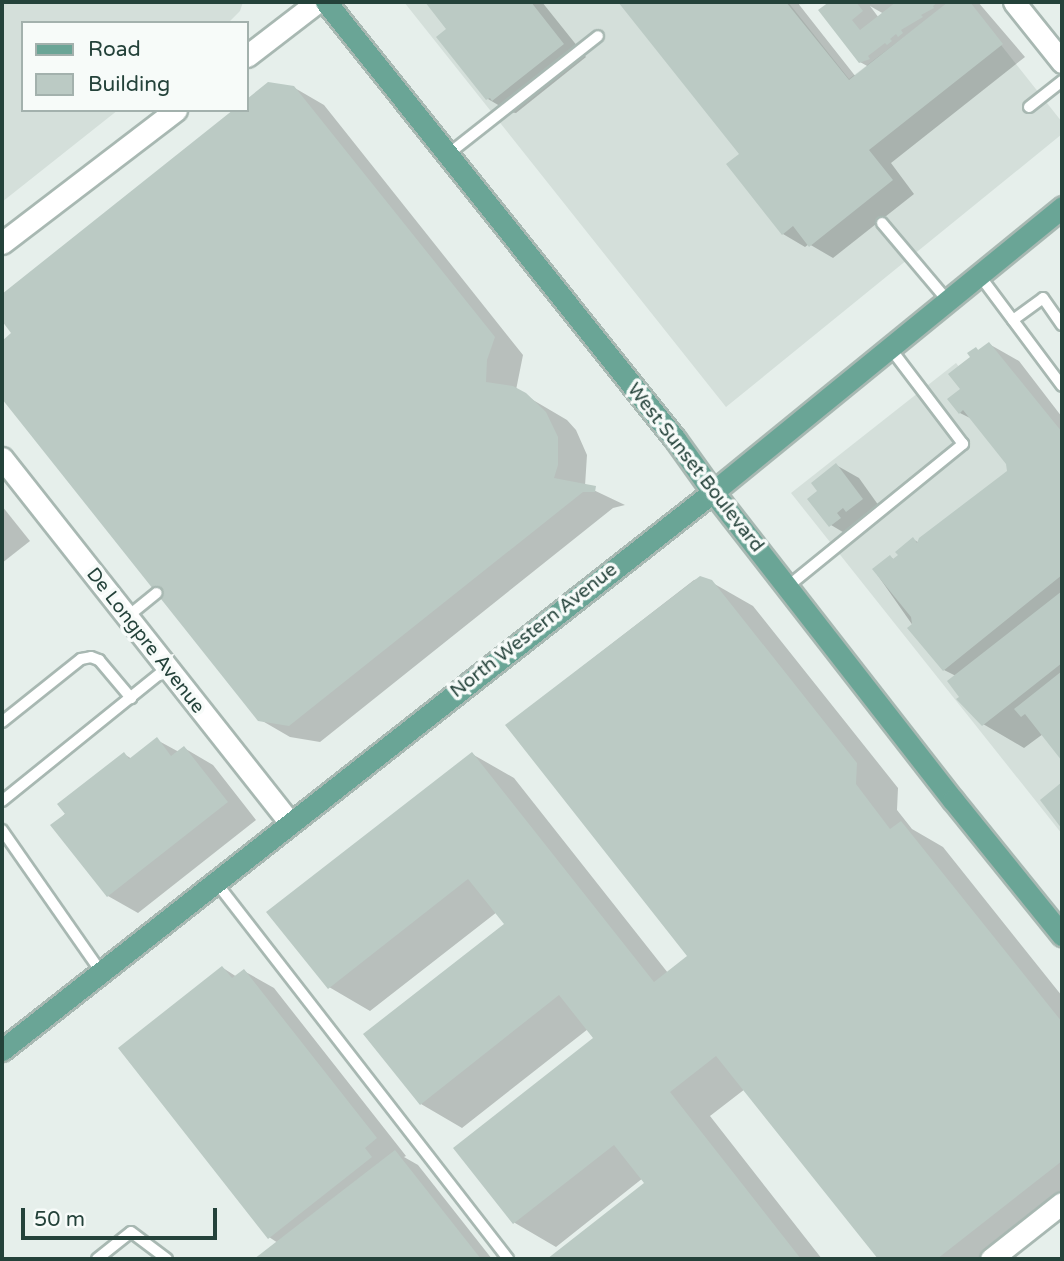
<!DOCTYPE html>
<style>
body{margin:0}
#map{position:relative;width:1064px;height:1261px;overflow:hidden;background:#e6efeb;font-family:"Varela Round",sans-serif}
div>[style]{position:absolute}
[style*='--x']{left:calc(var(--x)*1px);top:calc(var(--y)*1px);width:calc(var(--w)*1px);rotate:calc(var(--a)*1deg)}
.built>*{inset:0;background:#d4dfda}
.shadow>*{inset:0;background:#0003}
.building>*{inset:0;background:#bbcac4}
.roads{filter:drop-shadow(2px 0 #a8b8b2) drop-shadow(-2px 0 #a8b8b2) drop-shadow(0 2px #a8b8b2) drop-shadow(0 -2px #a8b8b2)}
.service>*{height:10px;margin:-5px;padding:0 5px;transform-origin:5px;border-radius:5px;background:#fff}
.minor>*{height:21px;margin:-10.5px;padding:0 10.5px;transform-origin:10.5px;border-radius:10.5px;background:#fff}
.primary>*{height:21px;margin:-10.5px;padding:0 10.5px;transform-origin:10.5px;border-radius:10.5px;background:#6aa596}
span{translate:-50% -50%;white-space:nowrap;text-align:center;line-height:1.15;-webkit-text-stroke:7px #f7fbf9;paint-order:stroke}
.street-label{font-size:19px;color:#24423a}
.frame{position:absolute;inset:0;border:4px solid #24423a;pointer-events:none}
.legend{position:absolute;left:21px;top:21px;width:228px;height:91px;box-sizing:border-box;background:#f7fbf9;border:2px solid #a3b1ad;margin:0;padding:9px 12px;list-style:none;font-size:21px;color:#24423a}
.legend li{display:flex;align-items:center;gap:14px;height:35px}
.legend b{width:35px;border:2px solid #a3b1ad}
.scale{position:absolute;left:21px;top:1208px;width:196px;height:32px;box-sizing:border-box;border:4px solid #24423a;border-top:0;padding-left:9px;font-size:21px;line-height:24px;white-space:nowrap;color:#24423a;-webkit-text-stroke:5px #f7fbf9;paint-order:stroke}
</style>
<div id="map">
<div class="built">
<i style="clip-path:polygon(2px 2px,243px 2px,240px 11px,228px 23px,23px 23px,23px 110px,118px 110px,2px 202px)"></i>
<i style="clip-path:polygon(404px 2px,788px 2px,849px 79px,950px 2px,967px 2px,1062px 122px,1062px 134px,726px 407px)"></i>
<i style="clip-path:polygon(956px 363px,1062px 497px,1062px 834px,791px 493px)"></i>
</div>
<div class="shadow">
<i style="clip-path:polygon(427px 2px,542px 2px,586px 57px,516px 113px,510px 112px,488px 99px,448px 29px)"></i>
<i style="clip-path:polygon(evenodd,620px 2px,797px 2px,856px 77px,869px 67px,860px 62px,820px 11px,831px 2px,978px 2px,1025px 57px,891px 163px,914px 194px,833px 258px,809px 244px,805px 247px,783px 234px,741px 155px,620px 2px,870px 6px,884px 14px,879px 18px,870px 6px)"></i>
<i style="clip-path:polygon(269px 84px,293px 87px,324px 105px,523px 355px,516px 390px,567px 420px,576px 430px,587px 455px,585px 486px,625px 505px,613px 508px,320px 742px,290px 737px,259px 719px,2px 396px,2px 343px,14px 333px,2px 318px,2px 296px,235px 110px,247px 110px,247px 101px)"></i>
<i style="clip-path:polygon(989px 344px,1019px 361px,1062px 417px,1062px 758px,1043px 734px,1024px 748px,983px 724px,961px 697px,956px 676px,944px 670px,874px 570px,890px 557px,895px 560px,900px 555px,913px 539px,919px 543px,1009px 472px,1008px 463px,974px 420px,960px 413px,962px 389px,976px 349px,980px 351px)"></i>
<i style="clip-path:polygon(836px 465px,859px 478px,884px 513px,853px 538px,831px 525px,819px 491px)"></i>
<i style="clip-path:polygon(2px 506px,30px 541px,2px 563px)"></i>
<i style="clip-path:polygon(704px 578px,753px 606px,898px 788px,897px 810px,912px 829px,943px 847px,1062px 996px,1062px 1217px,1008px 1259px,881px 1259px,745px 1089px,710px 1116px,822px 1259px,550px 1259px,647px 1183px,643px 1178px,556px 1247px,515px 1223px,455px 1148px,595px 1038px,588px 1029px,462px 1128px,421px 1104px,506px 924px,497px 912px,370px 1011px,329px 987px,472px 754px,514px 778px,668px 973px,689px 956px,507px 725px,694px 580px)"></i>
<i style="clip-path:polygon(157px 740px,179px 752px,184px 748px,213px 765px,256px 820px,138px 913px,108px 896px,53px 826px,124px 754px,132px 759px)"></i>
<i style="clip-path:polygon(223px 968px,237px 977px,244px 971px,274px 988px,406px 1156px,404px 1157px,418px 1165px,492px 1259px,257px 1259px,278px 1243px,269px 1237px)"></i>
</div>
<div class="building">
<i style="clip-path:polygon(425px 2px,531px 2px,564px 44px,492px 101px,490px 98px,486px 100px,436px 37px,446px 29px)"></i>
<i style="clip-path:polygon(618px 2px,786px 2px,849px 80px,948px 2px,970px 2px,1003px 44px,869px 150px,893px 180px,809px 247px,793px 226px,782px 235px,726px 164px,739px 154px)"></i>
<i style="clip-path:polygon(829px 2px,856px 2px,863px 11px,852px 20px,860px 30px,896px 2px,938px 2px,933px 6px,934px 8px,921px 15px,923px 17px,901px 30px,903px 33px,898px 37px,896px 34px,890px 39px,892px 41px,887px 45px,885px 43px,868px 56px,870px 59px,859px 63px,818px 10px)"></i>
<i style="clip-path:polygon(268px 82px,294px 86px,495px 337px,487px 360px,486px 382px,513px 386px,526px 393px,546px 412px,558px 437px,558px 465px,554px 478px,596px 486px,595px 492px,583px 492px,289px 726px,258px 721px,2px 399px,2px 341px,11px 333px,2px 321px,2px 294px,233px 110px,247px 110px,247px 99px)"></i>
<i style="clip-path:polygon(989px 342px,1062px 432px,1062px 575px,943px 671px,907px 628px,912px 624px,911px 617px,872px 569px,890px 555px,893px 559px,898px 555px,895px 552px,913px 537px,917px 543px,919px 538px,1007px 471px,1006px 464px,963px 410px,959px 414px,947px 399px,960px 389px,948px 374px,970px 357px,967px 353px,976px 347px,978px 350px)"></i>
<i style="clip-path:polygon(836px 463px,863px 499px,846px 512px,843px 508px,837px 513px,841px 518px,829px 527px,807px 499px,817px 491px,811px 483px)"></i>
<i style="clip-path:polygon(700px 576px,712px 580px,857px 763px,856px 784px,890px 829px,901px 821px,1062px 1022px,1062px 1161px,937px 1259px,878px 1259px,716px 1056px,670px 1092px,801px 1259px,547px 1259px,644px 1183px,614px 1145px,513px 1224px,453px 1148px,593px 1038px,559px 995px,420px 1105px,363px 1034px,504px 924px,468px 879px,328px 989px,266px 912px,472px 752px,654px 982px,687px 956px,505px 725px)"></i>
<i style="clip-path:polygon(1062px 591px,1062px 663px,982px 726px,956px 699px,959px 697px,947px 681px)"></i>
<i style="clip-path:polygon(1062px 671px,1062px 761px,1025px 714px,1021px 717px,1014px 709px)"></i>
<i style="clip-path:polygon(157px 737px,171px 756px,184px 746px,228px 802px,107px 897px,50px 825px,65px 814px,57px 804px,124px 752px,129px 759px)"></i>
<i style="clip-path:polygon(1062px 782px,1062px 829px,1040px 800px)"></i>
<i style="clip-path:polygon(222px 966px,232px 978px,244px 969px,377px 1138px,365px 1148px,372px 1157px,268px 1239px,118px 1048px)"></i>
<i style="clip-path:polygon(395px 1150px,481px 1259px,254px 1259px)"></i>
</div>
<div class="roads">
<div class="service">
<i style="--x:1029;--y:107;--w:42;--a:-38.2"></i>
<i style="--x:447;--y:155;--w:192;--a:-38.2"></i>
<i style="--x:882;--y:223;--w:102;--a:49.8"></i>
<i style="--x:980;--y:276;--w:137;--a:53.3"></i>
<i style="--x:1013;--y:320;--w:37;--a:-36"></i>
<i style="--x:1043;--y:298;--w:33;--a:55"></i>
<i style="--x:787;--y:587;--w:227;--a:-39.1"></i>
<i style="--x:963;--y:444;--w:121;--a:-127.2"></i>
<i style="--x:127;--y:617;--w:38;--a:-39"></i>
<i style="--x:2;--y:722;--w:101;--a:-38.6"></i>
<i style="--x:81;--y:659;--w:10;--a:-11"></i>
<i style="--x:91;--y:657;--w:9;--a:21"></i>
<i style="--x:99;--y:660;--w:50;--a:49.9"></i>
<i style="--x:2;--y:801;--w:212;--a:-38.9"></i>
<i style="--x:2;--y:830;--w:173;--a:55.1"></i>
<i style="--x:215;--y:881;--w:478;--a:52.2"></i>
<i style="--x:97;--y:1259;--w:43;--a:-38.5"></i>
<i style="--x:131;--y:1232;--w:45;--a:36.9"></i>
</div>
<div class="minor">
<i style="--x:1014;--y:2;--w:77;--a:51.3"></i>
<i style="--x:247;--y:56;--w:88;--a:-37.6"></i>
<i style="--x:2;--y:243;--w:219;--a:-37.4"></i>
<i style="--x:2;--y:458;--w:465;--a:51.7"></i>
<i style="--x:991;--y:1259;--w:90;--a:-38.3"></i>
</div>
<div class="primary">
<i style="--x:326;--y:2;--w:559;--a:51.39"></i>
<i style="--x:675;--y:439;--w:65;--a:54.4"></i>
<i style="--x:713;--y:492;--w:390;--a:52.1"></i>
<i style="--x:953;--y:800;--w:174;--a:51.1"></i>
<i style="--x:2;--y:1050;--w:904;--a:-38.13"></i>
<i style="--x:713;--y:492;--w:451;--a:-39.2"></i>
</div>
</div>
<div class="street-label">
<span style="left:695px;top:468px;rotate:52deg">West Sunset Boulevard</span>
<span style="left:534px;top:631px;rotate:-38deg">North Western Avenue</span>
<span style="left:145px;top:641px;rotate:52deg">De Longpre Avenue</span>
</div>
<div class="frame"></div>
<ul class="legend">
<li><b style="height:9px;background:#6aa596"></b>Road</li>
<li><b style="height:19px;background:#bbcac4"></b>Building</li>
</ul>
<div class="scale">50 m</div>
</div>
